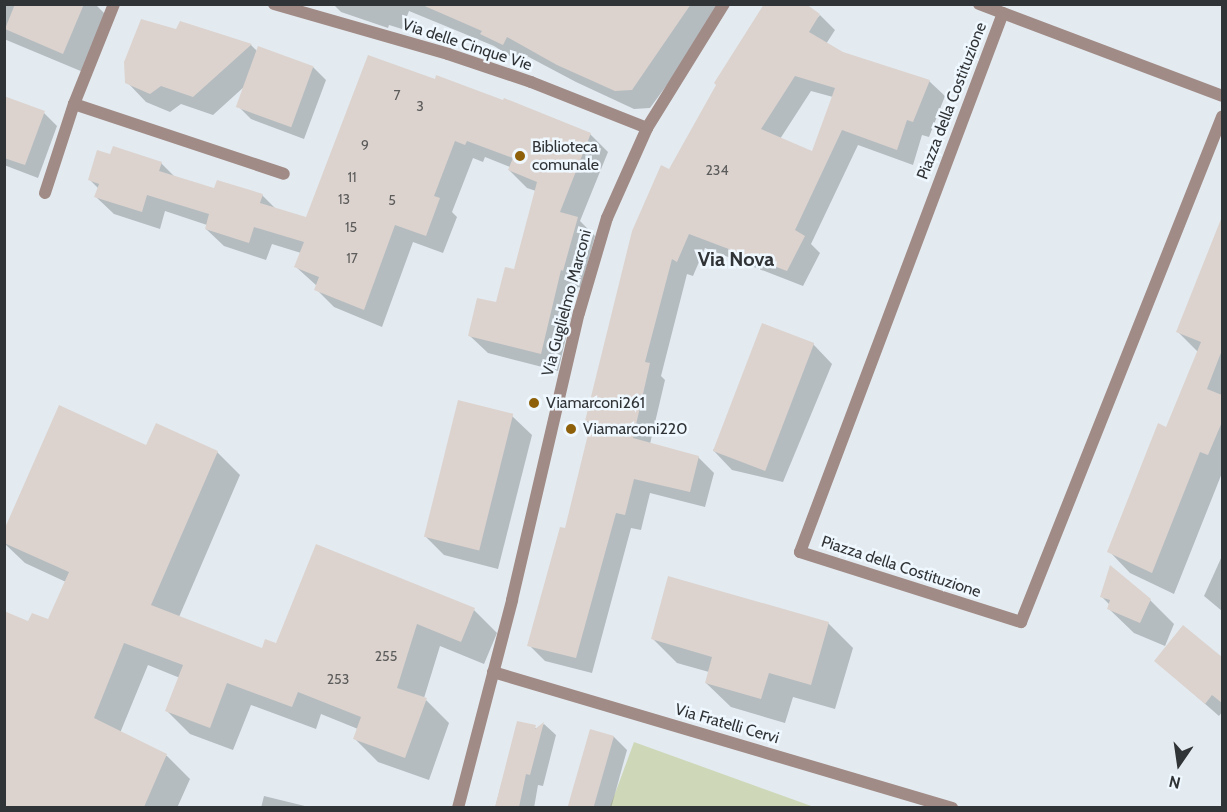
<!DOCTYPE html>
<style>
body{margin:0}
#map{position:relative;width:1227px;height:812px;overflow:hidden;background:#e3ebf1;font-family:Cabin,sans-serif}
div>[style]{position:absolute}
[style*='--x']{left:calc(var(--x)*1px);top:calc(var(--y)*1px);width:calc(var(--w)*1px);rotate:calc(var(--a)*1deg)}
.green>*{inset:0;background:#ced8b8}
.shadow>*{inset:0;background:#0003}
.building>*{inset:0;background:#dcd3ce;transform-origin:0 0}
.street>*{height:12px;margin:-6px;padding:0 6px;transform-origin:6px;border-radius:6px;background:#a18b86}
.dots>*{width:16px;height:16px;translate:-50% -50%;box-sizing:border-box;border:3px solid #f0f8ff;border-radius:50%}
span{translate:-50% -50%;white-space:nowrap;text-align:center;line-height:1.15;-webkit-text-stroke:5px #f0f8ff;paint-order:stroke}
.number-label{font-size:14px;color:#5c5c5c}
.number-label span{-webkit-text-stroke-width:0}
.street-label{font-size:16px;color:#313436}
.poi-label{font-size:16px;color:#313436}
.left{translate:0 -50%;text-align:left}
.quarter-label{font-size:20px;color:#313436;font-weight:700}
.frame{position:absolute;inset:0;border:6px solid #313436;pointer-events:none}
.north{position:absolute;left:1149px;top:734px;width:60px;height:60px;-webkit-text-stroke:4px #f0f8ff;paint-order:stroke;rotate:193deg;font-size:16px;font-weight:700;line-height:24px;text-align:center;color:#313436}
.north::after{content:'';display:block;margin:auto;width:21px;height:27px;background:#313436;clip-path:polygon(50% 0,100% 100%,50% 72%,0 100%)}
</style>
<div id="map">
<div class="green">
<i style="clip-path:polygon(634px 742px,814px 807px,610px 807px)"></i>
</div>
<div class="shadow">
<i style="clip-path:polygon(4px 4px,95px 4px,107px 16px,83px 72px,4px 39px)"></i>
<i style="clip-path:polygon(333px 4px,726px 4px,650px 108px,634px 109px,576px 82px,525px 55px,521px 63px,494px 46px,409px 11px,402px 29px,389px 25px,388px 28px,341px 12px)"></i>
<i style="clip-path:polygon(evenodd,820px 15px,835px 30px,826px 44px,843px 54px,929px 81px,945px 96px,929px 137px,922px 135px,913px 165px,858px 145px,811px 244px,820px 253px,803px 286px,705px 248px,693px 276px,687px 274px,661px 376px,665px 380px,650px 444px,698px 457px,714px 473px,705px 507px,650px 493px,641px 530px,631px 528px,592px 673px,545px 661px,529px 645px,566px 530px,592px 426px,586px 421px,670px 171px,820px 15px,811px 91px,833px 97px,812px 153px,780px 139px,811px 91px)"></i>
<i style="clip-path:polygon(177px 31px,214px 33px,251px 45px,258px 52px,313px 67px,326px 80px,304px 139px,251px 119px,238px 106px,245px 86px,213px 115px,181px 104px,170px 112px,146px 102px,127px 82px)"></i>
<i style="clip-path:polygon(368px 57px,590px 134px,608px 152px,580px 221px,595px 236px,581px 288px,578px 287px,558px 371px,488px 353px,470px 336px,497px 304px,515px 271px,536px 191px,527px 188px,509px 170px,510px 167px,485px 157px,483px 162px,473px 158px,452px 212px,457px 217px,443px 253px,413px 242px,382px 327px,334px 307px,316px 289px,317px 286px,296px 267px,301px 253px,272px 244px,266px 260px,224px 246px,206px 229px,207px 225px,165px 211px,160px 229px,114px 214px,96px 197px,99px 189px,90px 180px,161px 163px,176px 178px,215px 190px,262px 195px,276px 209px,307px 219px)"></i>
<i style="clip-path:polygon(4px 98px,44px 113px,57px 126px,38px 178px,4px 165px)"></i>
<i style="clip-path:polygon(1210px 251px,1222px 255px,1222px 473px,1174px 594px,1130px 573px,1109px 551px,1166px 429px,1198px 352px,1178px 332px)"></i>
<i style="clip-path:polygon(813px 344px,832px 364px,783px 482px,732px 470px,713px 450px)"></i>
<i style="clip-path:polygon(512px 416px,532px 435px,498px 569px,444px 555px,425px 536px)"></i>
<i style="clip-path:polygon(147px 447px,217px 452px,240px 475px,179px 617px,263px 650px,474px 610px,497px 633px,484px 664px,440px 646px,424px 698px,449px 723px,429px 780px,378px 762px,355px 739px,358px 729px,321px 714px,316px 729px,251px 705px,233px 750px,190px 734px,167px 711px,180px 678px,148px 665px,120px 733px,167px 756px,190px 779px,177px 808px,4px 808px,4px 613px,29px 623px,49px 620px,66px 582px,25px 563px,4px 543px)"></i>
<i style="clip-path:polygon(1222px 556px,1222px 611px,1204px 596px)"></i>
<i style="clip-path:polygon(1101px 596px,1150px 600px,1174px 624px,1165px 646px,1134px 633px,1109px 609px,1110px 605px)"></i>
<i style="clip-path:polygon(828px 623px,853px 648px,835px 709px,793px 697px,785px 723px,731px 707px,706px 683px,709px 672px,677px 663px,652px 638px)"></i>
<i style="clip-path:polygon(1183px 627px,1222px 659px,1222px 712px,1219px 716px,1156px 661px)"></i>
<i style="clip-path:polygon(518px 722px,538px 729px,544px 724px,556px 735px,543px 786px,538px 785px,534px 808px,495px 808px)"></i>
<i style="clip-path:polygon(591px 731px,614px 737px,627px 750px,611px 808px,570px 808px)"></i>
<i style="clip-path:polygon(264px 796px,313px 808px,261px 808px)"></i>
</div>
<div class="building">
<i style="clip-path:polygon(15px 4px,84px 4px,63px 54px,5px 29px)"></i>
<i style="clip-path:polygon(420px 4px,691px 4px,632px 90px,615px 91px,557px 65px,507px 37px,503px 45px,480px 34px,482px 31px)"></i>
<i style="clip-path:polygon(evenodd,764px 4px,806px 4px,820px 14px,809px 32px,843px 52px,930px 80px,913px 122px,907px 120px,897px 150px,842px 130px,795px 230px,805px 236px,787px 271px,689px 234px,677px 262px,672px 259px,645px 362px,650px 363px,633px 438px,699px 456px,690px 492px,634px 479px,625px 515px,616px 513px,576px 658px,527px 646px,560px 527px,565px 528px,591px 422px,585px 421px,632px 231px,661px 165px,669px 169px,716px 85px,714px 83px,764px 4px,795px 76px,835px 88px,812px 151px,761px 129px,795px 76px)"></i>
<i style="clip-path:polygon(141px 19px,176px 29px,180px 21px,252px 44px,193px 97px,161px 86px,150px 94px,125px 83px,124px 62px)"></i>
<i style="left:258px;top:46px;width:59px;height:65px;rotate:20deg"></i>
<i style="clip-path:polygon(368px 55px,435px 79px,436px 75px,503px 100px,504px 98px,591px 133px,560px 212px,578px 217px,563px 271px,561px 270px,541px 354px,468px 336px,477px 298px,496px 302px,505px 267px,514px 269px,537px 182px,508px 170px,513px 158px,467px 141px,465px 145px,455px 141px,434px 196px,440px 198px,426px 236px,395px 225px,364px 310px,314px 290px,319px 277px,294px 267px,304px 242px,254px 227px,249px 243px,205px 229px,209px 214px,147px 195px,142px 212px,94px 197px,99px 184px,88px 180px,97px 150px,110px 154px,113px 146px,162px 162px,159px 171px,214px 188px,217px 180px,263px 194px,260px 203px,306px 217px)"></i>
<i style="clip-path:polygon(4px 96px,45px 111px,25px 165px,4px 158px)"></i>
<i style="clip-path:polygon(1221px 219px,1222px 350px,1207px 389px,1222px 395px,1222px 422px,1208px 455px,1200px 452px,1152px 573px,1107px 552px,1158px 423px,1166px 427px,1201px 342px,1176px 332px)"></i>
<i style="left:762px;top:323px;width:56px;height:137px;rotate:21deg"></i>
<i style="left:458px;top:400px;width:57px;height:141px;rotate:14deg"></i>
<i style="clip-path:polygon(59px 405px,146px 445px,156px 423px,218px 451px,151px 605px,262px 648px,265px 639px,276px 643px,316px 544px,475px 608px,461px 642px,417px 624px,397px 688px,427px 698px,405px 758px,353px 739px,361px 717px,298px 692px,292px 707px,227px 683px,210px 728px,165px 711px,183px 665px,124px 643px,94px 718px,167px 754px,144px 807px,4px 807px,4px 611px,28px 621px,32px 613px,48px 619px,69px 572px,4px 543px,4px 530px)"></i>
<i style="clip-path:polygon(1110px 565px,1151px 599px,1140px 623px,1107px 609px,1110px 600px,1100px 597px)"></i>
<i style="clip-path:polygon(668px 576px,829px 622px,811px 685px,769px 673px,761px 699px,705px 683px,712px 657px,651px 639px)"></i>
<i style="clip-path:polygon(1183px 625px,1222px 657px,1222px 703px,1212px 695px,1205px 704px,1154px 661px)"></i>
<i style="clip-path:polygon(517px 721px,536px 725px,535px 729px,544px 722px,530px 775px,526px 774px,519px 807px,495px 807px)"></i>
<i style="left:590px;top:729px;width:25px;height:81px;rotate:16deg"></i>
</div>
<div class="street">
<i style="--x:274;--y:4;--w:181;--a:16"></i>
<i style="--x:448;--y:54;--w:88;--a:18.6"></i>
<i style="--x:531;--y:82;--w:125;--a:21.6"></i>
<i style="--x:979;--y:4;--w:260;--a:20.7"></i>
<i style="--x:1003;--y:13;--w:576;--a:110.64"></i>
<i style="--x:800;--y:552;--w:232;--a:17.6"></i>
<i style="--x:1021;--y:622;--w:544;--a:-68.3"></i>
<i style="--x:74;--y:104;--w:221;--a:18.4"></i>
<i style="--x:45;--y:193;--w:94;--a:-72"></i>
<i style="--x:74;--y:104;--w:108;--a:-68.2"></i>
<i style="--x:493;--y:672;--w:479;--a:16.5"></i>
<i style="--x:458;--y:808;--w:215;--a:-75.4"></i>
<i style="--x:512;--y:600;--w:295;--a:-76.9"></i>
<i style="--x:579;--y:313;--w:99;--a:-73.6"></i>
<i style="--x:607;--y:218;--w:98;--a:-66"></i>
<i style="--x:647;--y:128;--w:146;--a:-58.2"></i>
</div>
<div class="dots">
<i style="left:520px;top:156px;background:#8f600a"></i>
<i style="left:534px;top:403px;background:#8f600a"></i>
<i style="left:571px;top:429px;background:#8f600a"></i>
</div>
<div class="number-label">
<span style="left:397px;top:95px">7</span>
<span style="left:420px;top:106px">3</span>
<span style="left:365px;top:145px">9</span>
<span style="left:717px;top:170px">234</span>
<span style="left:352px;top:177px">11</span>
<span style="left:344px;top:199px">13</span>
<span style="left:392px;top:200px">5</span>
<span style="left:351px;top:227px">15</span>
<span style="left:352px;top:258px">17</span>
<span style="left:386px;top:656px">255</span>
<span style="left:338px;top:679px">253</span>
</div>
<div class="street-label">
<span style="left:467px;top:45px;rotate:18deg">Via delle Cinque Vie</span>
<span style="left:952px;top:101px;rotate:-69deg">Piazza della Costituzione</span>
<span style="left:567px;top:303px;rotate:-75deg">Via Guglielmo Marconi</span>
<span style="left:901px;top:567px;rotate:18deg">Piazza della Costituzione</span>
<span style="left:727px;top:724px;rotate:16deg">Via Fratelli Cervi</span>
</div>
<div class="poi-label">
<span class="left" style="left:532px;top:156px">Biblioteca<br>comunale</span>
<span class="left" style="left:546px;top:403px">Viamarconi261</span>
<span class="left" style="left:583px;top:429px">Viamarconi220</span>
</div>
<div class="quarter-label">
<span style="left:736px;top:259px">Via Nova</span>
</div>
<div class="frame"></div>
<div class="north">N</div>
</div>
